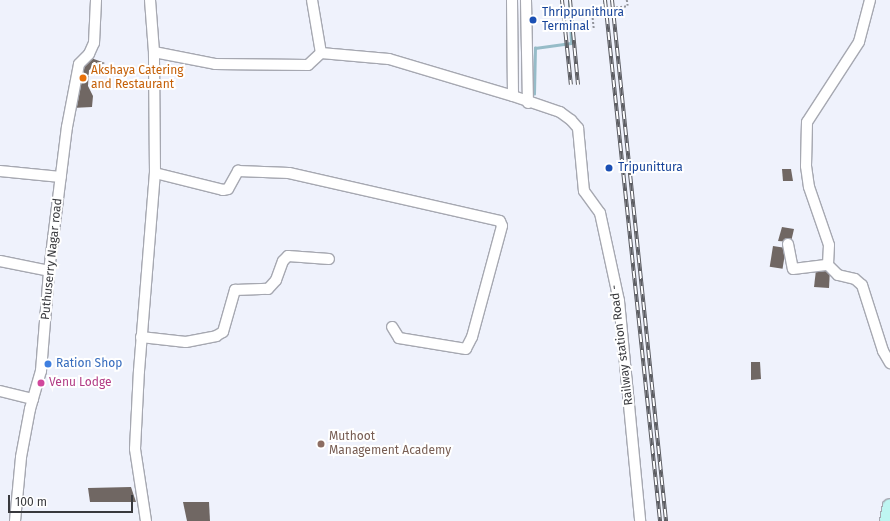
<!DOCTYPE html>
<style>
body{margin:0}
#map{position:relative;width:890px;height:521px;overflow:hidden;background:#eff2fc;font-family:"Fira Sans",sans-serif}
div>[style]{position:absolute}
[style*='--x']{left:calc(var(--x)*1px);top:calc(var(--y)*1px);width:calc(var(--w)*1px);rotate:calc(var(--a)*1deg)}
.stream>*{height:2.5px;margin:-1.25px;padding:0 1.25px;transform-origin:1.25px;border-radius:1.25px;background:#96bcc8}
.building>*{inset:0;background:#706763;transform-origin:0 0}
.path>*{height:1.5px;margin-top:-0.75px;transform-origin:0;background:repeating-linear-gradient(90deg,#92949b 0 2px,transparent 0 4px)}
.roads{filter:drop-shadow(1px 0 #a6a8b1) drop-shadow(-1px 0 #a6a8b1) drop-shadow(0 1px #a6a8b1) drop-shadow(0 -1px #a6a8b1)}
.minor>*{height:10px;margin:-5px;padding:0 5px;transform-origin:5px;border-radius:5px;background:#fff}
.secondary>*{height:14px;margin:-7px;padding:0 7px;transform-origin:7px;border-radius:7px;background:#bef6f2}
.rail>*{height:4px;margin-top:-2px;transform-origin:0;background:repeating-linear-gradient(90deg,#fff 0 8px,#5b5c61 0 16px);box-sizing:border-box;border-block:1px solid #5b5c61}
.path-bridge>*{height:1.5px;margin-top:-0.75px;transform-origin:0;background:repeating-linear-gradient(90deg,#92949b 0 2px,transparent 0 4px)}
.dots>*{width:11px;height:11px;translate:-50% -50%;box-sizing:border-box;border:2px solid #fff;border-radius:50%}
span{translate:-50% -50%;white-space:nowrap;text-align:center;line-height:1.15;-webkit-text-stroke:4px #fff;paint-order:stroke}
.transit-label{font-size:12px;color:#164399}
.left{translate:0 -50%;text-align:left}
.food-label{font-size:12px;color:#c56008}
.street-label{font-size:12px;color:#38393d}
.shop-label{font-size:12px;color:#366cbe}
.hotel-label{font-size:12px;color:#b23c85}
.education-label{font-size:12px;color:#785e54}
.scale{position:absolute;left:8px;top:495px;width:125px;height:18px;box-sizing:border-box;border:2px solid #38393d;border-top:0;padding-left:5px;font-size:12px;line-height:14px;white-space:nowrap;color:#38393d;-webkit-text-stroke:3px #fff;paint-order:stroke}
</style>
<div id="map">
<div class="stream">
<i style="--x:534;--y:94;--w:46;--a:-88.8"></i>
<i style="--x:535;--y:48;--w:36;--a:-8"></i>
<i style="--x:571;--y:43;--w:43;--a:-92.7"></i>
</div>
<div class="building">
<i style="clip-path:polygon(91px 58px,105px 63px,89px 70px,88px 86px,93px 96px,92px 107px,72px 108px,81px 68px)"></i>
<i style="clip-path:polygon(782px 169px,791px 169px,793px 181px,783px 181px)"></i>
<i style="clip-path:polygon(782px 227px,794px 229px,791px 242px,778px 241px)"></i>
<i style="left:773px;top:246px;width:13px;height:21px;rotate:9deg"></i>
<i style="clip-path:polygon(830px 269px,829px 288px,814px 287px,816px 270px)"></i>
<i style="clip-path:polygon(751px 362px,760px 362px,761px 379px,751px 380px)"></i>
<i style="clip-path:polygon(131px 487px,136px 502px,90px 502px,88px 488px)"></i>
<i style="clip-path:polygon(183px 502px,209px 502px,210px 521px,187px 521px)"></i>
</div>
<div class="path">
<i style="--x:627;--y:0;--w:6;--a:81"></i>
<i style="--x:592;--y:10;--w:19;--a:84"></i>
</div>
<div class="roads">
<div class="minor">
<i style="--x:312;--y:0;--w:54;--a:80.4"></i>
<i style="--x:512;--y:0;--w:96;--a:89.4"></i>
<i style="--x:526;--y:0;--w:103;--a:88.9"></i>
<i style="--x:870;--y:0;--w:43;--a:104.7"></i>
<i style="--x:859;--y:42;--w:95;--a:123"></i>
<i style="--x:807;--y:122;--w:44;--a:91.3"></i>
<i style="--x:806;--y:166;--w:21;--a:82"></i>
<i style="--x:809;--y:187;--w:61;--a:71"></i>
<i style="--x:829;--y:245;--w:20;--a:93"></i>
<i style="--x:828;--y:265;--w:14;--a:45"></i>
<i style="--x:838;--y:275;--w:17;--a:13"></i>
<i style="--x:855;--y:279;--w:9;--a:41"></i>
<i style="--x:862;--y:285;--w:69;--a:72.3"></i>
<i style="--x:883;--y:351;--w:14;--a:60"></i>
<i style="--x:154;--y:52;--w:62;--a:11.1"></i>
<i style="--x:215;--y:64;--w:93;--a:0.6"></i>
<i style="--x:308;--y:65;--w:18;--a:-43"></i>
<i style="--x:321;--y:53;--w:68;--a:5"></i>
<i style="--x:389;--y:59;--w:129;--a:16.6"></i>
<i style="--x:513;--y:96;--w:50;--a:18.8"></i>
<i style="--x:560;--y:112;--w:14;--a:36"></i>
<i style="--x:571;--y:120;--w:11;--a:49"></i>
<i style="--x:578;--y:128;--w:63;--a:84.6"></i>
<i style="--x:584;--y:191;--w:27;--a:54"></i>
<i style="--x:600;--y:213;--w:90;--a:77.8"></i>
<i style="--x:619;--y:301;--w:221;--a:84.5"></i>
<i style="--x:0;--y:171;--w:61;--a:5.6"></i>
<i style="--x:155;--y:173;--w:70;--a:14"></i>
<i style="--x:223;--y:190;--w:5;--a:-11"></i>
<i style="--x:228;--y:189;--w:21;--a:-61"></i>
<i style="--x:238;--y:171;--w:51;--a:2.2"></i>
<i style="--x:289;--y:173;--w:216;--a:12.8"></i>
<i style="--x:500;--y:221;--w:5;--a:68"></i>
<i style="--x:502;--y:226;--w:115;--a:105.1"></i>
<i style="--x:472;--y:337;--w:13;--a:117"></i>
<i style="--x:466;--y:349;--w:68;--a:-170.7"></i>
<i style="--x:399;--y:338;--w:13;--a:-122"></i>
<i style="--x:788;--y:244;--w:25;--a:79"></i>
<i style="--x:793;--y:269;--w:35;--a:-7"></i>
<i style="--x:0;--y:261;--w:50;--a:11.5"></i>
<i style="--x:141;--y:337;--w:45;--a:6.3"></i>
<i style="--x:186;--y:342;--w:31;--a:-11"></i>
<i style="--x:216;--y:336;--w:8;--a:-30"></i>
<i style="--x:223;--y:332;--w:44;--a:-74.1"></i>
<i style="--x:235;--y:290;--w:33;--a:-2"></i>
<i style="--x:268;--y:289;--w:12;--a:-48"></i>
<i style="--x:276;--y:280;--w:20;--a:-70"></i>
<i style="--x:283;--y:261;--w:7;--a:-45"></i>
<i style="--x:288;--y:256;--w:41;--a:4.2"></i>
<i style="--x:0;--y:391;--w:34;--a:14"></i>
<i style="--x:15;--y:521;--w:64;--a:-84.6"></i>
<i style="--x:21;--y:457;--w:49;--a:-79.4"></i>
<i style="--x:30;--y:409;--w:40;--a:-74"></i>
<i style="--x:41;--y:371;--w:100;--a:-85.4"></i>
<i style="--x:49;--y:271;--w:145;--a:-82.9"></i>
<i style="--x:67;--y:127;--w:64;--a:-79.2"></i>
<i style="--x:79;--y:64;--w:14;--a:-45"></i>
<i style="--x:89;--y:54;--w:12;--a:-66"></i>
<i style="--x:94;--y:43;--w:43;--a:-87.3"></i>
<i style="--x:146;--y:521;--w:73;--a:-98.7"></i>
<i style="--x:135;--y:449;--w:78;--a:-87.1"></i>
<i style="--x:139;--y:371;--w:199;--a:-85.4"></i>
<i style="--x:155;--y:173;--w:121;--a:-90.5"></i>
<i style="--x:154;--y:52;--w:52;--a:-94.4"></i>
</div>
<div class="secondary">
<i style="--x:887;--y:521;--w:15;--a:-79"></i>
</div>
</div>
<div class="rail">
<i style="--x:562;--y:0;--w:85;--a:84"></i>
<i style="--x:570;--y:0;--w:85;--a:84.6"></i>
<i style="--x:605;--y:0;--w:524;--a:83.97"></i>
<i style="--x:612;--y:0;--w:524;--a:84.08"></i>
</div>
<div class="path-bridge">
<i style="--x:592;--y:10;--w:36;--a:-6"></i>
</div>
<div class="dots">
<i style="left:533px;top:20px;background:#1a4fb4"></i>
<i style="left:83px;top:78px;background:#e8710a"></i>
<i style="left:609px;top:168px;background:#1a4fb4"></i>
<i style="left:48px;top:364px;background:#3f7fe0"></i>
<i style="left:41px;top:383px;background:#d1479c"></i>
<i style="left:321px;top:444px;background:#8d6e63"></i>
</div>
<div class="transit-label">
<span class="left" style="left:542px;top:20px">Thrippunithura<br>Terminal</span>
<span class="left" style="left:618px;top:168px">Tripunittura</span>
</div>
<div class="food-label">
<span class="left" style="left:91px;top:78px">Akshaya Catering<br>and Restaurant</span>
</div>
<div class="street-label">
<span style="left:52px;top:259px;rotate:-84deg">Puthuserry Nagar road</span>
<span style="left:622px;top:345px;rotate:-97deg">Railway station Road -</span>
</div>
<div class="shop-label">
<span class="left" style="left:56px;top:364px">Ration Shop</span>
</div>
<div class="hotel-label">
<span class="left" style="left:49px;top:383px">Venu Lodge</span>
</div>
<div class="education-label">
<span class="left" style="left:329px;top:444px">Muthoot<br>Management Academy</span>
</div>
<div class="scale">100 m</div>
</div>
